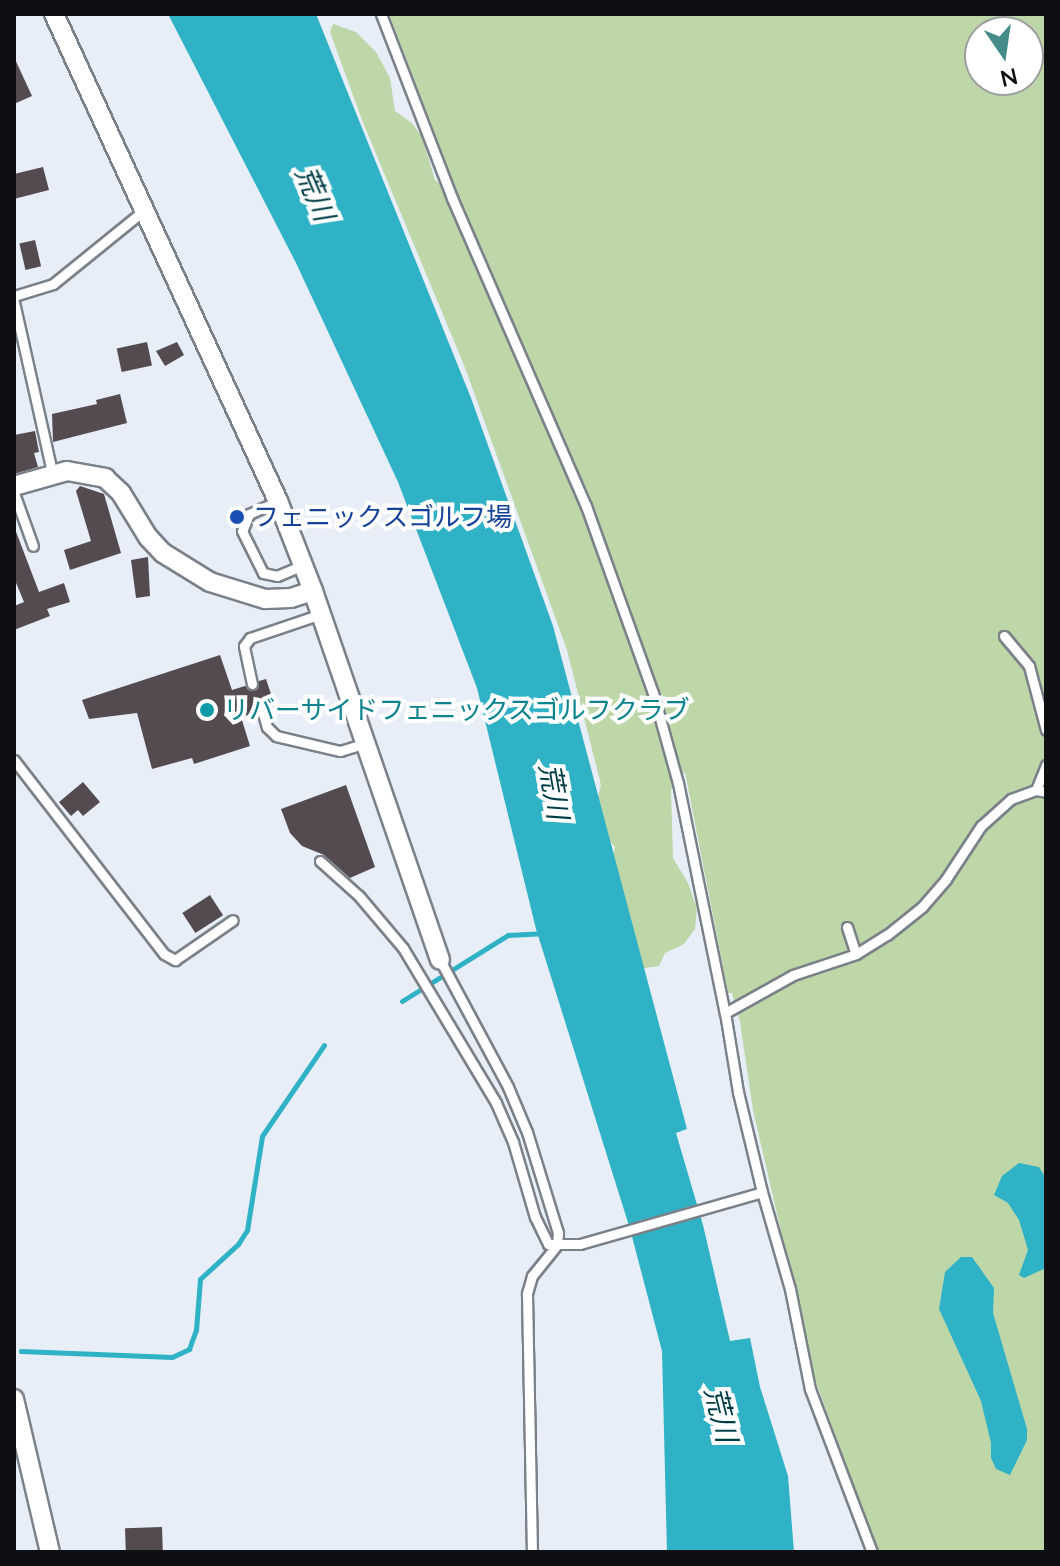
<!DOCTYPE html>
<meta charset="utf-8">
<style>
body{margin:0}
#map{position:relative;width:1060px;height:1566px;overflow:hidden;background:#e7eef7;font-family:Lato,"Noto Sans JP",sans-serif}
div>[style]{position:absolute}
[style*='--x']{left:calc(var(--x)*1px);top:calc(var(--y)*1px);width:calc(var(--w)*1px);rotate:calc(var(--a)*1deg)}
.green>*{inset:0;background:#bed7a8}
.water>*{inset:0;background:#2fb2c5}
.stream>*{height:5px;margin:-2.5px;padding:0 2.5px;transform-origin:2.5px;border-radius:2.5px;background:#2fb2c5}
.building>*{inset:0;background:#544b51;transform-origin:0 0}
.roads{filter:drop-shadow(2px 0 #7b8189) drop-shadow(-2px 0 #7b8189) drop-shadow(0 2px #7b8189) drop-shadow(0 -2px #7b8189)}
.service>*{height:9px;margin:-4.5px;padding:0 4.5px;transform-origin:4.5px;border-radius:4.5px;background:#fff}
.minor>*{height:18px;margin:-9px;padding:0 9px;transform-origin:9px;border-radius:9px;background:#fff}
.dots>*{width:22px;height:22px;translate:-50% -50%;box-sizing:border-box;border:4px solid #fff;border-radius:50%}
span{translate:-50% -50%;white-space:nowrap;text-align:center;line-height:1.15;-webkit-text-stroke:8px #fff;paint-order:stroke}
.transit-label{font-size:26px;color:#164399}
.left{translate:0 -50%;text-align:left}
.culture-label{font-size:26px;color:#0d838f}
.water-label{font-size:28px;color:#013d45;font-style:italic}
.frame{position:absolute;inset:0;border:16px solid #0d0f12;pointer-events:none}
.north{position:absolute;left:964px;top:16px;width:80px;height:80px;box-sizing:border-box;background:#fff;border:2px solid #9e9fa0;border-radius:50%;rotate:167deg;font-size:22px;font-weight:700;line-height:32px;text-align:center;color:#0d0f12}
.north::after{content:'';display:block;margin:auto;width:28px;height:36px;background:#458c89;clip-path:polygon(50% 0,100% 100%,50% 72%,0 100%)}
</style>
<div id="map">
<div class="green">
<i style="clip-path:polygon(evenodd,389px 14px,1046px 14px,1046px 1552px,877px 1552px,815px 1379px,753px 1110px,740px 1022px,732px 993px,728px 993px,685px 772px,671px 789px,673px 858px,688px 883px,697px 909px,695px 929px,684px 944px,665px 953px,659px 966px,638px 969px,610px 867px,615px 847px,600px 830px,595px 808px,601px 785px,567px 650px,464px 365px,362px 120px,330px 32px,333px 24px,356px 32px,376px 52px,390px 78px,395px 111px,412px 123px,422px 137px,435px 180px,460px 201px,389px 14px,980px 32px,1028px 32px,1028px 80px,980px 80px,980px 32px)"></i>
</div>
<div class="water">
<i style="clip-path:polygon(168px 14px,316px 14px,471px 398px,553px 626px,687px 1129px,676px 1133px,703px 1225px,730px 1341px,750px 1338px,760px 1387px,788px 1476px,794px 1552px,667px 1552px,662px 1351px,630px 1229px,536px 929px,477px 688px,398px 482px,296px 263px)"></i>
<i style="clip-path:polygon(1019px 1163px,1039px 1167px,1046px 1178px,1046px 1268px,1024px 1278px,1019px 1275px,1028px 1250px,1019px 1220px,1008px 1203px,994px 1195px,1002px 1176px)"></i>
<i style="clip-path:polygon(961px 1257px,972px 1257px,994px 1288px,993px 1313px,1027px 1429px,1027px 1440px,1010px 1475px,996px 1469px,991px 1458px,991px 1443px,981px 1401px,939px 1309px,945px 1272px)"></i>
</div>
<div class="stream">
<i style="--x:402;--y:1001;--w:125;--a:-31.9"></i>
<i style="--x:508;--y:935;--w:34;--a:-3"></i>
<i style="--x:21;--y:1351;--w:151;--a:2.3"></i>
<i style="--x:172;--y:1357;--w:19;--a:-25"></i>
<i style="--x:189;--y:1349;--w:20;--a:-70"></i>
<i style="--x:196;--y:1330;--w:51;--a:-85.5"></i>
<i style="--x:200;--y:1279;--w:52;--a:-42.6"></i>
<i style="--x:238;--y:1244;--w:17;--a:-57"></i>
<i style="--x:247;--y:1230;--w:95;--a:-80.9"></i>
<i style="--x:262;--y:1136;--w:110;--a:-55.7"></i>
</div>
<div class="building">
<i style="clip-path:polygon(14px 57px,32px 96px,14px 104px)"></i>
<i style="clip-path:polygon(43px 167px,49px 190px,14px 199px,14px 174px)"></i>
<i style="left:35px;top:240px;width:27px;height:16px;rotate:77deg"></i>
<i style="left:147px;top:342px;width:24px;height:31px;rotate:78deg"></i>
<i style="clip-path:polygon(177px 342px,184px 355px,165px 366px,156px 351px)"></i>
<i style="clip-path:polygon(120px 394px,127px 423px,53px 442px,52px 414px,97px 404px,96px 400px)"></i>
<i style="clip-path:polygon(35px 431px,39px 452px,34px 453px,38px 467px,14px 474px,14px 435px)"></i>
<i style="clip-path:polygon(80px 486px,104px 494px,121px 553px,70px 570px,64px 550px,91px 541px,76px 491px)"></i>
<i style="clip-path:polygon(15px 529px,39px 592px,64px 583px,70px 602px,47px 609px,50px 616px,14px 630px,14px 606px,24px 602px,14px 578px)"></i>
<i style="clip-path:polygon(148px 557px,150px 596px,136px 598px,131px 560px)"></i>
<i style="clip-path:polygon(220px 655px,232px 690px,245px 686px,254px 691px,259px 681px,266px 679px,275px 706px,269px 708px,259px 703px,255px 713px,241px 717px,250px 746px,194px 764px,192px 758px,152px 769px,137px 713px,89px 719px,82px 700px)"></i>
<i style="clip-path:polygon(83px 782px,100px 802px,83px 816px,78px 810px,71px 816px,59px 802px)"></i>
<i style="clip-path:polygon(346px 785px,375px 867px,350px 878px,324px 855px,302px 846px,290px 833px,281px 809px)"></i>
<i style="left:210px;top:895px;width:24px;height:33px;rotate:57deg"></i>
<i style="left:162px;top:1527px;width:23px;height:37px;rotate:88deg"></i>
</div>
<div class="roads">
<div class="service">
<i style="--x:381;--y:14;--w:197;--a:68.9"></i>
<i style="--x:452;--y:198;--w:336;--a:66.5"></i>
<i style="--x:586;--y:506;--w:199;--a:70.3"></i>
<i style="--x:653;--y:693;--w:93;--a:74.5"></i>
<i style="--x:678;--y:783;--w:235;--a:78.5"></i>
<i style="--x:14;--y:296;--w:41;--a:-17.1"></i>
<i style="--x:53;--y:284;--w:116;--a:-39"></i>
<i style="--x:14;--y:302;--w:174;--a:77.4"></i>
<i style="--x:14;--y:493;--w:56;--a:70.3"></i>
<i style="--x:278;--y:501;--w:32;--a:156"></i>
<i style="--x:249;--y:514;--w:18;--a:112"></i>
<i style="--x:242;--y:531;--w:47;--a:63.4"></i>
<i style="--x:263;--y:573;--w:14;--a:12"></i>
<i style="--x:277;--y:576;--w:28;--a:-23"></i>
<i style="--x:1004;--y:636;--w:39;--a:50"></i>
<i style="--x:1029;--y:666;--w:66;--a:75.1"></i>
<i style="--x:252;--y:684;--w:39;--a:-102"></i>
<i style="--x:244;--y:646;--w:10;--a:-53"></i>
<i style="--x:250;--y:638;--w:75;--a:-18.7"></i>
<i style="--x:262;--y:710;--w:18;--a:74"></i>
<i style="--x:267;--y:727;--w:13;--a:45"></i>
<i style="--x:276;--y:736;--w:66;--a:13.2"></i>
<i style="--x:340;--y:751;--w:27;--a:-17"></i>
<i style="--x:14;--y:760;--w:245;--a:52.3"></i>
<i style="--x:164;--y:954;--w:13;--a:29"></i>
<i style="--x:175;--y:960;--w:70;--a:-34.6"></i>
<i style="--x:1036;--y:790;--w:27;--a:-68"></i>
<i style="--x:320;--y:861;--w:52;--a:41.9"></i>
<i style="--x:359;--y:896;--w:68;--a:49.8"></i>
<i style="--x:403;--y:948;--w:181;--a:59"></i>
<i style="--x:496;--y:1103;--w:43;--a:66.4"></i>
<i style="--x:513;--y:1142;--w:78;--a:73.7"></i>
<i style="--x:535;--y:1217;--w:30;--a:64"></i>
<i style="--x:548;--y:1244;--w:32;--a:0"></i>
<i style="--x:580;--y:1244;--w:189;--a:-15.9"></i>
<i style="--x:762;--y:1192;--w:101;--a:73.9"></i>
<i style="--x:790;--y:1289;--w:102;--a:78.7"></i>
<i style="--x:810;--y:1389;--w:174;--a:69.2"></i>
<i style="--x:847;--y:927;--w:28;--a:72"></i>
<i style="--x:440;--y:960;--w:144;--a:61.8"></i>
<i style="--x:508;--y:1087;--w:49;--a:67.1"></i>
<i style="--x:527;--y:1132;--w:106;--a:72.9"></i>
<i style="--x:558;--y:1233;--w:12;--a:95"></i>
<i style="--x:557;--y:1245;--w:40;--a:129"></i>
<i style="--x:532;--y:1276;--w:19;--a:106"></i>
<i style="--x:527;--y:1294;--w:258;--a:88.9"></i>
<i style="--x:762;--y:1192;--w:103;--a:-103.5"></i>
<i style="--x:738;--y:1092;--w:80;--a:-99.3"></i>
<i style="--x:725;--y:1013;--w:78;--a:-29.2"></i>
<i style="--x:793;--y:975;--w:66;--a:-18.4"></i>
<i style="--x:856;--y:954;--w:36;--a:-32"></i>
<i style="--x:887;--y:935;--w:45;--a:-38.7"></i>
<i style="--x:922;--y:907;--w:37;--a:-49"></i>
<i style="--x:946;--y:879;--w:64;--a:-56.6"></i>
<i style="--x:981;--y:826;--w:40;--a:-42"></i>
<i style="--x:1011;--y:799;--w:27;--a:-20"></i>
<i style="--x:1036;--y:790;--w:10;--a:11"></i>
</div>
<div class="minor">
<i style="--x:54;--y:14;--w:536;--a:65.3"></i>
<i style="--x:278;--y:501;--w:97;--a:68.7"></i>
<i style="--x:313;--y:591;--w:390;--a:71"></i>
<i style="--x:14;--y:486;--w:55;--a:-15.8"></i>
<i style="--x:67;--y:471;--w:39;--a:10"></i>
<i style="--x:105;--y:478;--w:22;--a:43"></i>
<i style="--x:121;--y:493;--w:52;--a:58.5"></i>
<i style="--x:148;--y:537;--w:22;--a:47"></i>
<i style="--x:163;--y:553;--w:55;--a:31.7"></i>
<i style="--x:210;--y:582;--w:58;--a:17.2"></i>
<i style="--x:265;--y:599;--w:26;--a:-2"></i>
<i style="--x:291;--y:598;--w:23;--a:-18"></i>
<i style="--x:14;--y:1399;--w:157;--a:76.8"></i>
</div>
</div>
<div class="dots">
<i style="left:237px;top:517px;background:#1a4fb4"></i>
<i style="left:207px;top:710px;background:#0f9aa8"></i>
</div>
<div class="transit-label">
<span class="left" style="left:253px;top:517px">フェニックスゴルフ場</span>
</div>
<div class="culture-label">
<span class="left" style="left:223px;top:710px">リバーサイドフェニックスゴルフクラブ</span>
</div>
<div class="water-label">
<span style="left:316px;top:193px;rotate:67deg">荒川</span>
<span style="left:555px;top:791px;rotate:80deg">荒川</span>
<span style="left:722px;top:1414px;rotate:76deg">荒川</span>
</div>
<div class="frame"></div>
<div class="north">N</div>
</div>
